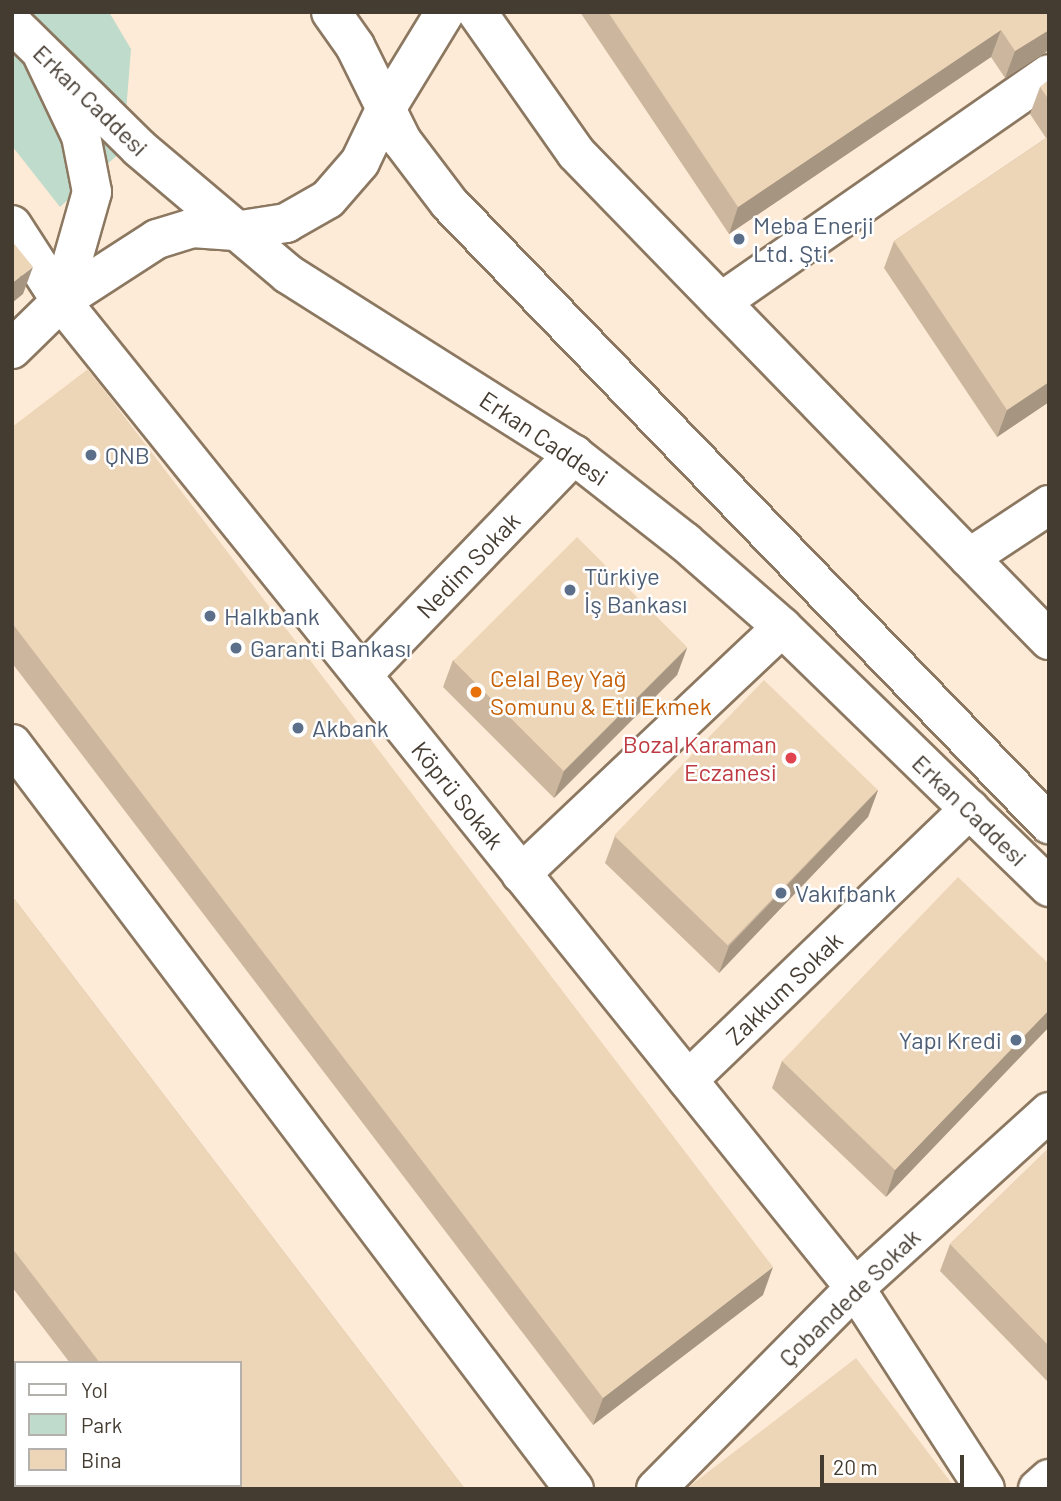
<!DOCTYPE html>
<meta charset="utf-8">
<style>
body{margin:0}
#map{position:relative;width:1061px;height:1501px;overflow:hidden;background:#feebd7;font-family:Barlow,sans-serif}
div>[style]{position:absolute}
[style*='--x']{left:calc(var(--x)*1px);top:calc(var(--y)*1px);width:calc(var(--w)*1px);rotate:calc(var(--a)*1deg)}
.green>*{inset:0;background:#bfdbcb}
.roads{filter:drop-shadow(2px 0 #8c7861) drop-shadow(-2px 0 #8c7861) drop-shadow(0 2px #8c7861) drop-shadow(0 -2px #8c7861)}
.minor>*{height:38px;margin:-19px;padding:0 19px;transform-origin:19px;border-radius:19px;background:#fff}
.major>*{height:38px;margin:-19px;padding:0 19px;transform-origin:19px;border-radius:19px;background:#fff}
.wall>*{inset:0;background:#ccb79e}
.shaded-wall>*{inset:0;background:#a69581}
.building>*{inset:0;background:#edd5b8;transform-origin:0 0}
.dots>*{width:19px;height:19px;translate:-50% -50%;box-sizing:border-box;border:4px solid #fff;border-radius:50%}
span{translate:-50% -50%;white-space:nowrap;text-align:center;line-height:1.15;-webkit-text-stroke:5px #fff;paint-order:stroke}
.street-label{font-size:24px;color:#443b31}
.service-label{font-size:24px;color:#4e5e75}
.left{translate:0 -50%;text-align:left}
.right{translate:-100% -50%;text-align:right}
.food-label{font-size:24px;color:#c56008}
.health-label{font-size:24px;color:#be3a42}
.frame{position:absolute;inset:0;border:14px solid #443b31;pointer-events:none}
.legend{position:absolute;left:14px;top:1361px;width:228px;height:126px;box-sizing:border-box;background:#fff;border:2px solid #b4b1ad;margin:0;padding:9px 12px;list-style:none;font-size:21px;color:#443b31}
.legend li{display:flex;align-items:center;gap:14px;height:35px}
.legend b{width:35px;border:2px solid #b4b1ad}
.scale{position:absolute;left:820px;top:1455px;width:144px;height:32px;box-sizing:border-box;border:4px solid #443b31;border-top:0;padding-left:9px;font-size:21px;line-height:24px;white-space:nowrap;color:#443b31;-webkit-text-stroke:5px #fff;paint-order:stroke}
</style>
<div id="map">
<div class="green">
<i style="clip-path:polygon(12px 12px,109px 12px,131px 49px,123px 150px,60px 207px,12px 146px)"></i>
</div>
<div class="roads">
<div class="minor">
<i style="--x:477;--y:12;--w:172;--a:54.9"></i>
<i style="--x:576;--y:153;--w:679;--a:45.84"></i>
<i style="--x:43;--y:56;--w:89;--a:64.6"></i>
<i style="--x:81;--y:136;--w:57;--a:78.9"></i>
<i style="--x:92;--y:192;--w:113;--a:105.9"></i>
<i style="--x:384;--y:112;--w:117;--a:-58.6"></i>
<i style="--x:12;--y:225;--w:90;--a:57.2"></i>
<i style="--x:61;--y:301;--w:1267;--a:51.18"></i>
<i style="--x:855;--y:1288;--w:239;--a:57.1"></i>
<i style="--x:721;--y:302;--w:399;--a:-34.8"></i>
<i style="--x:12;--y:349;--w:69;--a:-44.4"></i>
<i style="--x:61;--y:301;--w:114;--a:-32.9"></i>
<i style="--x:157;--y:239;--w:37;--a:-17"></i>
<i style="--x:192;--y:228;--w:43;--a:4"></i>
<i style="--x:969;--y:558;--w:96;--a:-33.5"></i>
<i style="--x:362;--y:675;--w:306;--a:-46.1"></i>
<i style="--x:12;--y:744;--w:933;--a:52.97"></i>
<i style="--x:521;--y:874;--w:359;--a:-43.4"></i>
<i style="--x:688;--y:1080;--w:391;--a:-43.9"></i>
<i style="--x:656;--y:1489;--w:283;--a:-45.3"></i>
<i style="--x:855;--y:1288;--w:262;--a:-42.2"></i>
<i style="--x:1038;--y:1489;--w:15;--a:-42"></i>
</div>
<div class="major">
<i style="--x:331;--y:12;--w:42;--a:54.8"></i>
<i style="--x:355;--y:46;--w:106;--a:63.7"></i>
<i style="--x:402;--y:141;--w:78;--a:52.8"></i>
<i style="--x:449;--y:203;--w:864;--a:45.99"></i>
<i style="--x:12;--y:23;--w:178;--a:44.5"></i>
<i style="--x:139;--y:148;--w:195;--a:40.2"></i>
<i style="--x:288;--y:274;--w:338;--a:32.3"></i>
<i style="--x:574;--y:455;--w:141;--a:38.1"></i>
<i style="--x:685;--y:542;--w:129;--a:41.2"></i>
<i style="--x:782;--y:627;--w:373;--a:44.2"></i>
<i style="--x:235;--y:231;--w:52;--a:-8.9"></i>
<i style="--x:286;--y:223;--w:48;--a:-29.7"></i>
<i style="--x:328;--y:199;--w:49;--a:-49.1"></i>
<i style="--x:360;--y:162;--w:55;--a:-64.4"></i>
</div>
</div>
<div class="wall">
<i style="clip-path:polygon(580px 12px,1049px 12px,1049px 53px,1046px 52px,1005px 78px,991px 57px,729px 234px)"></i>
<i style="clip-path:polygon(1049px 80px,1049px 402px,997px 437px,884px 268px,894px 241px,1046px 138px,1030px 114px,1040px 87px)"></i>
<i style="clip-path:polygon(12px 427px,763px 1295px,593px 1425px,12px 663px)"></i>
<i style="clip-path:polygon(687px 648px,677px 675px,554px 798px,443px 687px,453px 660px)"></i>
<i style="clip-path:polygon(878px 790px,868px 817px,719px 973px,605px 863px,615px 836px)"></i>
<i style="clip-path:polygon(12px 896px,465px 1489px,166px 1489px,163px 1485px,240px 1485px,240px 1363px,70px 1363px,12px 1287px)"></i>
<i style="clip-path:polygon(1049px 964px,1049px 1027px,886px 1197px,772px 1088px,782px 1061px)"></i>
<i style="clip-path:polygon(1049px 1148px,1049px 1383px,940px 1271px,950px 1244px)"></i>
</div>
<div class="shaded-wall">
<i style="clip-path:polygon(1001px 30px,991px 57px,729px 234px,738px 207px)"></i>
<i style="clip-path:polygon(1049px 30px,1049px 46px,1046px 52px,1005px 78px,1015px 51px)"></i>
<i style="clip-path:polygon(33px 267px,23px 294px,12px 303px,12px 283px)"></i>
<i style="clip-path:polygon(1049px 382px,1049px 402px,997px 437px,1007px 410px)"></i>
<i style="clip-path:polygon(687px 648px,677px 675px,554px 798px,564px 771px)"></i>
<i style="clip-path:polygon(878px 790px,868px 817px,719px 973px,729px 946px)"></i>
<i style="clip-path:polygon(1049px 1010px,1049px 1027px,886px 1197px,895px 1170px)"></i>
<i style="clip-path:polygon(773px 1267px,763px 1295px,593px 1425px,603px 1398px)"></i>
</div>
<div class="building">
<i style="clip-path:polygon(608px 12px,1049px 12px,1049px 30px,1015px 51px,1001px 30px,738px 207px)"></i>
<i style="clip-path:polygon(1049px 80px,1049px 100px,1040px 87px)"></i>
<i style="clip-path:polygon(1049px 136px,1049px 382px,1007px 410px,894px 241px)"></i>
<i style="clip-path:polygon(12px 241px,33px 267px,12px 283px)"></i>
<i style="clip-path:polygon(88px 369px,773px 1267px,603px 1398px,12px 623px,12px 427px)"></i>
<i style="left:577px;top:537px;width:156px;height:175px;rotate:45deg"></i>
<i style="left:764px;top:680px;width:158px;height:216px;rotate:44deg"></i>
<i style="clip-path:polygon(958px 877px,1049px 964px,1049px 1010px,895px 1170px,782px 1061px)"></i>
<i style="clip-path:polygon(12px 896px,465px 1489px,196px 1489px,194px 1485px,240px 1485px,240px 1363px,100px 1363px,12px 1248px)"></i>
<i style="clip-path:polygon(1049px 1148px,1049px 1346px,950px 1244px)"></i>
<i style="clip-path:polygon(856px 1358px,956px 1489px,686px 1489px)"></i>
</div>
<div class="dots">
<i style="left:739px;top:239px;background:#5c6f8a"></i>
<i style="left:91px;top:455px;background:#5c6f8a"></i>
<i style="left:570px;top:590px;background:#5c6f8a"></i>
<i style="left:210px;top:616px;background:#5c6f8a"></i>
<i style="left:236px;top:648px;background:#5c6f8a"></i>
<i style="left:476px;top:692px;background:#e8710a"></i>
<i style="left:298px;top:728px;background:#5c6f8a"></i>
<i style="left:791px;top:758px;background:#e0444e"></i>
<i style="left:781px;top:893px;background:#5c6f8a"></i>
<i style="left:1016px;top:1040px;background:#5c6f8a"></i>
</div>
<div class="street-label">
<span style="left:91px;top:100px;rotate:44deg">Erkan Caddesi</span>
<span style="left:544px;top:438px;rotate:34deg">Erkan Caddesi</span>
<span style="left:468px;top:565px;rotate:-46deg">Nedim Sokak</span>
<span style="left:458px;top:795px;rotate:51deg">Köprü Sokak</span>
<span style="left:970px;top:810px;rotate:44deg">Erkan Caddesi</span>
<span style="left:784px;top:988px;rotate:-44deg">Zakkum Sokak</span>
<span style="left:849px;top:1297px;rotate:-44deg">Çobandede Sokak</span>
</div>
<div class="service-label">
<span class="left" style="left:753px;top:239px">Meba Enerji<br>Ltd. Şti.</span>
<span class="left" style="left:105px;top:455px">QNB</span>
<span class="left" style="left:584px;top:590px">Türkiye<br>İş Bankası</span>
<span class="left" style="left:224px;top:616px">Halkbank</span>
<span class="left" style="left:250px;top:648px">Garanti Bankası</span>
<span class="left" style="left:312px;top:728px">Akbank</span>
<span class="left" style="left:795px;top:893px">Vakıfbank</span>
<span class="right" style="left:1002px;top:1040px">Yapı Kredi</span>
</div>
<div class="food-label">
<span class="left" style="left:490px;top:692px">Celal Bey Yağ<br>Somunu &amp; Etli Ekmek</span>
</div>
<div class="health-label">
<span class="right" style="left:777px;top:758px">Bozal Karaman<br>Eczanesi</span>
</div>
<div class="frame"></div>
<ul class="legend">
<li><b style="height:9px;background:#fff"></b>Yol</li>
<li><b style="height:19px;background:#bfdbcb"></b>Park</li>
<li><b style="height:19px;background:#edd5b8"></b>Bina</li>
</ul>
<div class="scale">20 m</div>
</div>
